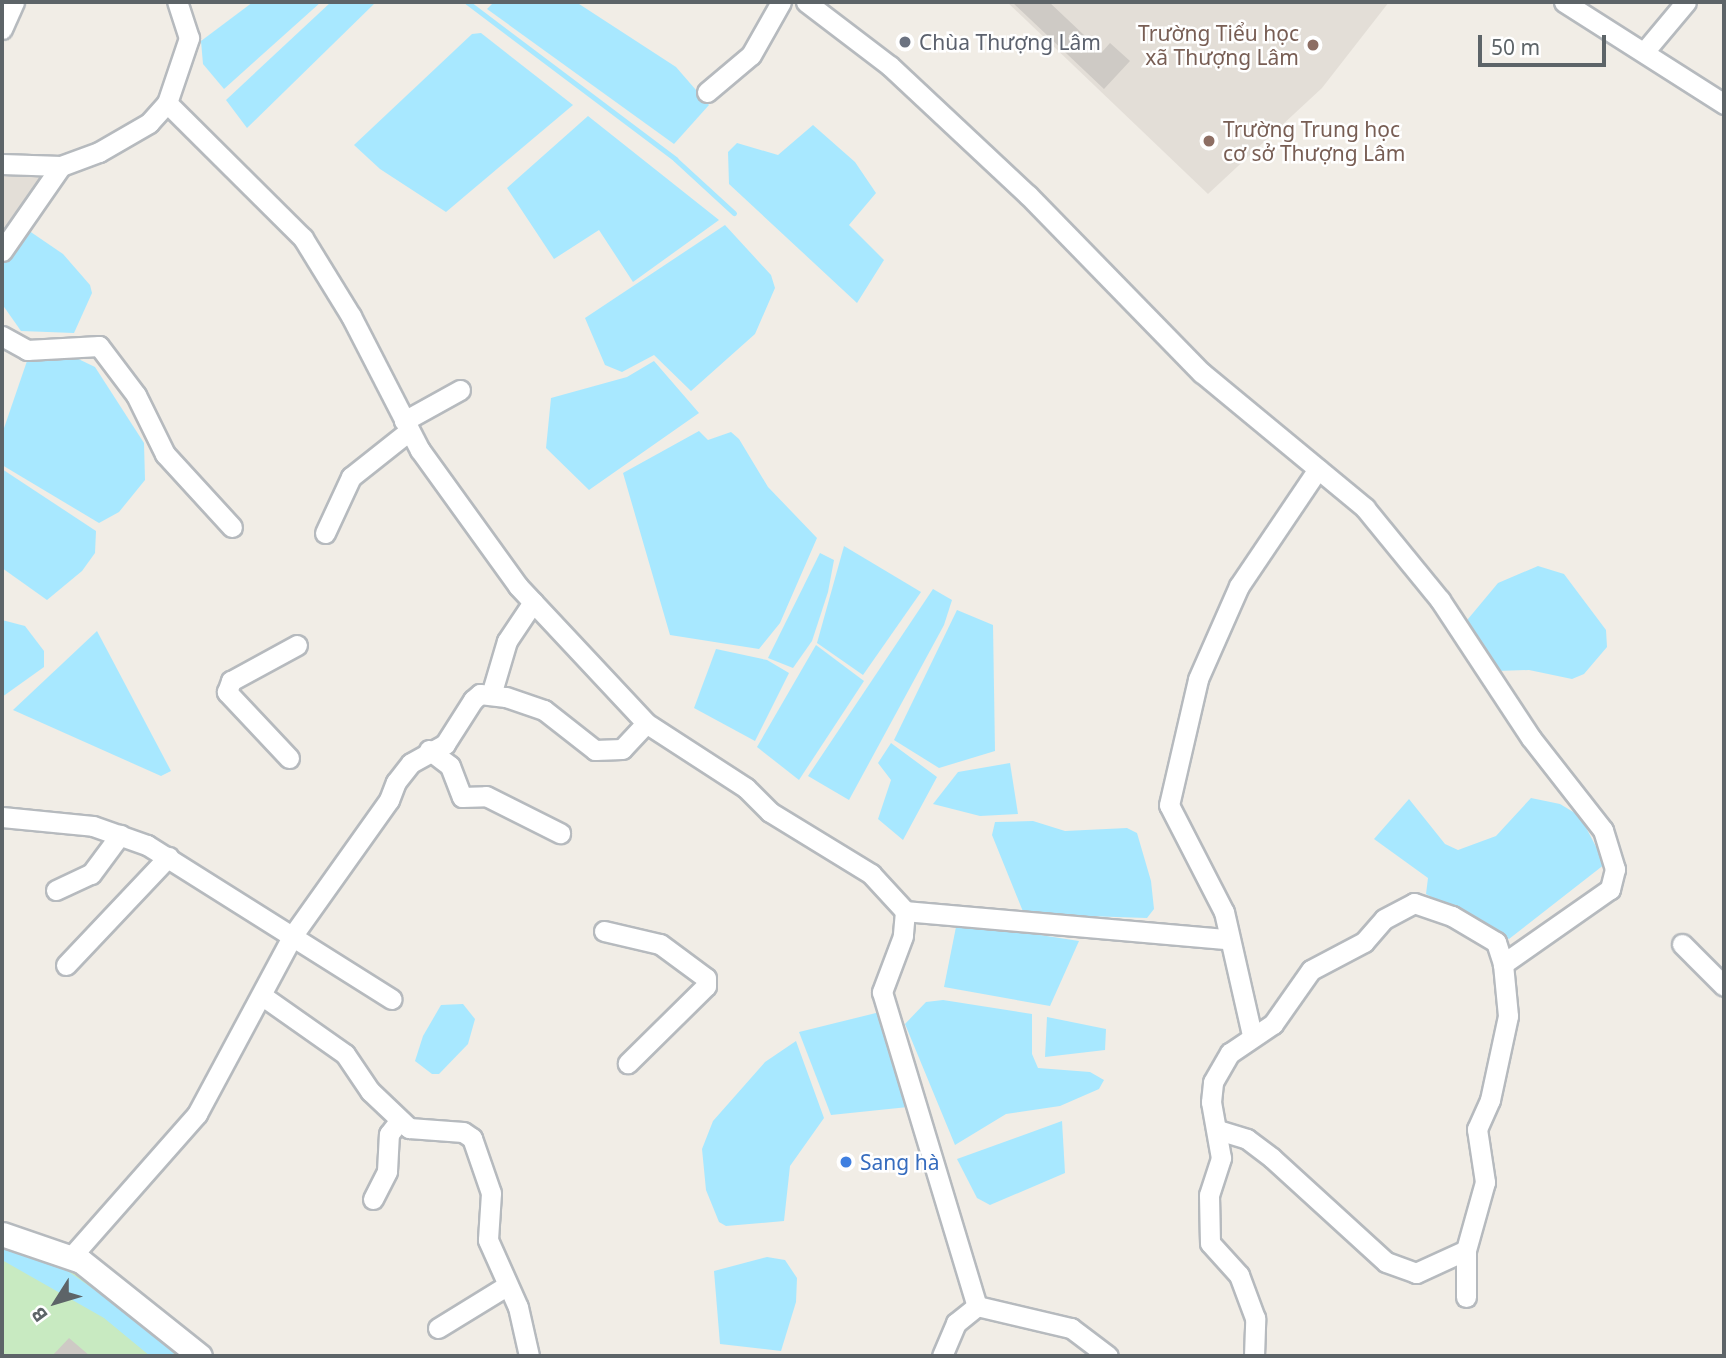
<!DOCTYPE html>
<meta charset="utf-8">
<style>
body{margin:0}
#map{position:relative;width:1726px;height:1358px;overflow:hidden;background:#f1ede6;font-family:"Noto Sans",sans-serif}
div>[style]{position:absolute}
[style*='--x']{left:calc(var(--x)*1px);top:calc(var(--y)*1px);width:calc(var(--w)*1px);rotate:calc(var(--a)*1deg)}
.education>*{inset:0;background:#e3ded7}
.green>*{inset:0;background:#c8eac1}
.water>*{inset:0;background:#a8e8ff}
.stream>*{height:5px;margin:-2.5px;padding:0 2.5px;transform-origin:2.5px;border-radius:2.5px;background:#a8e8ff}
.building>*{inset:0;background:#cecac5}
.roads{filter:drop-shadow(2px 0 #b6babe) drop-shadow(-2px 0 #b6babe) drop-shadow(0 2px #b6babe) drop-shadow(0 -2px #b6babe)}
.minor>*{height:19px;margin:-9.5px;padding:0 9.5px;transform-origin:9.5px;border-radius:9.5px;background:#fff}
.tertiary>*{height:23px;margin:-11.5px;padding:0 11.5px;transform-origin:11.5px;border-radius:11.5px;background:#fff}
.dots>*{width:19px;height:19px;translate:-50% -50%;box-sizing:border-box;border:4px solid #fff;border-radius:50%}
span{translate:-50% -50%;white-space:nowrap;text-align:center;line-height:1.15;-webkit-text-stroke:5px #fff;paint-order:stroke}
.education-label{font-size:21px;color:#785e54}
.right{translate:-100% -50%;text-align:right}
.left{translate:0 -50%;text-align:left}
.worship-label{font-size:21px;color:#5b616d}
.shop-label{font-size:21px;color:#366cbe}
.frame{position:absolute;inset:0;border:4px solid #5d6468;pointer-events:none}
.north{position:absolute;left:21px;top:1267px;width:70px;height:70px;-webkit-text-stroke:5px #fff;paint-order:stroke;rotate:233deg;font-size:19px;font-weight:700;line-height:28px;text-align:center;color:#5d6468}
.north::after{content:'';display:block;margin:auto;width:24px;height:32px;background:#5d6468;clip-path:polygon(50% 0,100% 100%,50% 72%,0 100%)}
.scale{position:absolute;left:1478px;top:35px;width:128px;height:32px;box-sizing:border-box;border:4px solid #5d6468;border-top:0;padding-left:9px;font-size:21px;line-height:24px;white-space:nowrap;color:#5d6468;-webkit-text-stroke:5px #fff;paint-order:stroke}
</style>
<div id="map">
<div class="education">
<i style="clip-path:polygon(1007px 2px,1389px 2px,1322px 88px,1208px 194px)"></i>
<i style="clip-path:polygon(2px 169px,49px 171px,2px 242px)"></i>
</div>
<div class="green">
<i style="clip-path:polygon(2px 1241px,76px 1267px,186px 1356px,2px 1356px)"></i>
</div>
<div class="water">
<i style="clip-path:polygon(253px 2px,321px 2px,224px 89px,203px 64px,201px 41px)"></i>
<i style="clip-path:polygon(331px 2px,376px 2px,247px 128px,226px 100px)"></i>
<i style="clip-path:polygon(494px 2px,576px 2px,676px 67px,709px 105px,674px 144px,487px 9px)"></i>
<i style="clip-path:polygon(481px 33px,573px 105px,446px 212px,380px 169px,354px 145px,472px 34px)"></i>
<i style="clip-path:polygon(588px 116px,719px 220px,633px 282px,599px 230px,554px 259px,507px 188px)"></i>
<i style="clip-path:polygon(813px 125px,855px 162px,876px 193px,849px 225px,884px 260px,857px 303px,729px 184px,728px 152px,737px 143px,778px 155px)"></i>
<i style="clip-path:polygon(725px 225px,771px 275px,775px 288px,755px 334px,691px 391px,654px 355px,622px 372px,605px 365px,585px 318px)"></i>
<i style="clip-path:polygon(22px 226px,63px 254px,90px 285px,92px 293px,74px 333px,21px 331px,2px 304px,2px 255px)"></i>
<i style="clip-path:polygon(68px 354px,95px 367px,144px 443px,145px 480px,119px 512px,99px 523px,2px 465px,2px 434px,27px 361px)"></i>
<i style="clip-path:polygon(654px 361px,699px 413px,589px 490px,546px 448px,551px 398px,627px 377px)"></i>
<i style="clip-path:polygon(699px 431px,708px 440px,731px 432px,739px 439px,768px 487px,817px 538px,780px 623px,759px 649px,670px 635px,623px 473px)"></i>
<i style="clip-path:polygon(2px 469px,96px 531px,95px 553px,82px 571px,47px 600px,2px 568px)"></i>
<i style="clip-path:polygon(844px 546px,921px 592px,863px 675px,817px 643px)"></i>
<i style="clip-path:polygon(820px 553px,834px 560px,828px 592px,812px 641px,793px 668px,768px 658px)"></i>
<i style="clip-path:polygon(1538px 566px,1564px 574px,1606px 630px,1607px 647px,1584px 674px,1572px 679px,1529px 670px,1496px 671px,1468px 627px,1468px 619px,1498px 583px)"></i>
<i style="clip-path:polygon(933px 589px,952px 600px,944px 625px,849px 800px,808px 776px)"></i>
<i style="clip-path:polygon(957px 610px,993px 625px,995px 751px,939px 768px,894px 740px)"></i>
<i style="clip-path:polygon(2px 620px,25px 626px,44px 651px,44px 667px,2px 697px)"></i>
<i style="clip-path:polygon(97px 631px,171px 771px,161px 776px,13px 710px)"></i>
<i style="clip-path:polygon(816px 645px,864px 681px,799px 780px,757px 747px)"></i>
<i style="clip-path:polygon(716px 649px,767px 660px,789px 673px,755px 741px,694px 708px)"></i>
<i style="clip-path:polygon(891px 743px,937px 777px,903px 840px,878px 819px,891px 780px,878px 763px)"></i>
<i style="clip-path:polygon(1010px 763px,1018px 814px,980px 816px,933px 804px,958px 772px)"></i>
<i style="clip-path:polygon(1531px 798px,1560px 804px,1580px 816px,1605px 864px,1509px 939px,1426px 894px,1428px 878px,1374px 839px,1409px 799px,1445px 844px,1458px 850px,1496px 836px)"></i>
<i style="clip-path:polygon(1033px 821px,1065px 831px,1127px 828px,1137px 833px,1151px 881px,1154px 909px,1147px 918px,1024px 914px,992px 835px,995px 822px)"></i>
<i style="clip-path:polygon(957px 922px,1079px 941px,1050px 1006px,944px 987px)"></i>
<i style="clip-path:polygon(943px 1000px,1032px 1014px,1032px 1054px,1038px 1068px,1090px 1072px,1104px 1080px,1099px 1089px,1060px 1106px,1006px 1114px,955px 1145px,905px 1024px,926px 1002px)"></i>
<i style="clip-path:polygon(463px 1004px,475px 1019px,468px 1044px,439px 1074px,432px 1074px,415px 1061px,423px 1036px,441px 1005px)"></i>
<i style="clip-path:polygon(880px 1012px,908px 1107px,831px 1115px,799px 1032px)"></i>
<i style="clip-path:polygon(1047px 1017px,1106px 1029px,1105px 1050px,1045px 1057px)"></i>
<i style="clip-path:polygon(796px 1041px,824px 1118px,790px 1166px,784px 1221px,726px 1226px,719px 1222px,706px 1190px,702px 1149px,713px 1121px,765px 1062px)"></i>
<i style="clip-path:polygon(1062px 1121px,1065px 1173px,990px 1205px,977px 1198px,957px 1159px)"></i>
<i style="clip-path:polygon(2px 1246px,59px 1265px,152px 1330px,176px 1356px,150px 1356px,104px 1318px,2px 1260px)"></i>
<i style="clip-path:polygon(767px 1257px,785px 1260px,797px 1278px,796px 1302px,781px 1351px,720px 1344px,714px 1271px)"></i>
</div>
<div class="stream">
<i style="--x:467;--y:2;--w:261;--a:37"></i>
<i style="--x:675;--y:159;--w:80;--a:42.5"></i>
</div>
<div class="building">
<i style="clip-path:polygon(1012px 2px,1049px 2px,1102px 52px,1110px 43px,1130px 61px,1104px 89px)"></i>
<i style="clip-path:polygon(69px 1338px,90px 1356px,52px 1356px)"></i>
</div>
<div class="roads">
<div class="minor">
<i style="--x:806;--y:2;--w:106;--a:37.3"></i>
<i style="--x:890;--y:66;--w:189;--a:43.1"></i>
<i style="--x:1028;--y:195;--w:249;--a:45.7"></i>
<i style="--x:1202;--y:373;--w:212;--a:39.6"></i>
<i style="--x:1365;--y:508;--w:119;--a:50.8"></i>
<i style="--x:1440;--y:600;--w:165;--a:56.6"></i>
<i style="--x:1531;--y:738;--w:117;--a:52"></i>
<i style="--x:1603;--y:830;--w:41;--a:72.9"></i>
<i style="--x:1615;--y:869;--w:21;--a:104"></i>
<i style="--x:1610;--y:889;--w:131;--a:145"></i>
<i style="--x:1564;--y:2;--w:190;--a:32.5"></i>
<i style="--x:2;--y:29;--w:30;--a:-66"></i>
<i style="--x:1644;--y:52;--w:65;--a:-50"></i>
<i style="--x:707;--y:92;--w:57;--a:-40.1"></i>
<i style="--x:751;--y:55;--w:61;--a:-60.5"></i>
<i style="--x:167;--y:103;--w:192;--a:44.8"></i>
<i style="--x:303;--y:238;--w:92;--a:58.4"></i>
<i style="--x:351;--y:316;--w:151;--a:62.8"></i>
<i style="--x:420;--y:450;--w:168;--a:54.2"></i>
<i style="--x:518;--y:586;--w:187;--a:46.9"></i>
<i style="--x:646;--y:723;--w:119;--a:33"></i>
<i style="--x:746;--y:788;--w:34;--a:45"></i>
<i style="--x:770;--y:812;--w:119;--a:31.5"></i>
<i style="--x:871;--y:874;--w:50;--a:47.4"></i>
<i style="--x:905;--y:911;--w:25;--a:95"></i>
<i style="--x:903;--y:936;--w:60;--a:110.6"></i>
<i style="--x:882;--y:992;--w:328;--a:73.2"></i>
<i style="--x:2;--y:164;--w:59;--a:1.9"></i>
<i style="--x:61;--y:166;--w:40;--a:-20.2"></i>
<i style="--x:99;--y:152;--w:58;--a:-30.1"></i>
<i style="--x:149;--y:123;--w:27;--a:-48"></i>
<i style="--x:167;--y:103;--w:69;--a:-71.3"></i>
<i style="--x:189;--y:38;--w:38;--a:-108"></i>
<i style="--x:2;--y:251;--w:103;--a:-55.2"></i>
<i style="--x:2;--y:336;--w:29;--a:29"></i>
<i style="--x:27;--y:350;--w:72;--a:-3.2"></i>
<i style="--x:99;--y:346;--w:61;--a:52.9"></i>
<i style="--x:136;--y:395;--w:66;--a:63.8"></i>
<i style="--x:165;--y:454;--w:99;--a:47.5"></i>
<i style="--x:404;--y:421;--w:64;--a:-29"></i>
<i style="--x:325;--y:533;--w:62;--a:-65.1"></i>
<i style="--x:351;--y:477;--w:74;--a:-38.4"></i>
<i style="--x:491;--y:695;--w:56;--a:-73.5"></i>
<i style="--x:507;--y:641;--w:47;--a:-56.3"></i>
<i style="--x:429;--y:750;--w:26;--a:37"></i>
<i style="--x:450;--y:766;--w:33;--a:69"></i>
<i style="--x:462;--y:797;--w:24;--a:-2"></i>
<i style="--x:486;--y:796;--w:83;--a:26.6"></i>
<i style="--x:289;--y:758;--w:91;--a:-133.2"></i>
<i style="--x:227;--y:692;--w:12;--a:-70"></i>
<i style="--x:231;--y:681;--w:75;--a:-28.6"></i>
<i style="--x:2;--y:817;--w:91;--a:5.6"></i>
<i style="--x:93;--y:826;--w:57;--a:19.4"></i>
<i style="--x:147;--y:845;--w:289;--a:32.2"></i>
<i style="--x:56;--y:890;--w:38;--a:-25"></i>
<i style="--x:91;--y:874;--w:49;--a:-53.4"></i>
<i style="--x:905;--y:911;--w:323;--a:5"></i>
<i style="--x:604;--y:931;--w:57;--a:13.1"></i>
<i style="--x:660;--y:944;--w:57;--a:36.5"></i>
<i style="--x:706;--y:978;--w:8;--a:90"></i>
<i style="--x:706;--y:986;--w:110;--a:135.4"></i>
<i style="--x:1682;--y:944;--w:59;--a:45"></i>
<i style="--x:66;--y:965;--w:149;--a:-46.6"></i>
<i style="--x:264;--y:997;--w:99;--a:35.1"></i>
<i style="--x:345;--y:1054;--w:45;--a:56"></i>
<i style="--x:370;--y:1091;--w:54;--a:43.5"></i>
<i style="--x:409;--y:1128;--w:54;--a:4.2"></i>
<i style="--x:463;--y:1132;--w:11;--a:34"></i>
<i style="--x:472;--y:1138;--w:58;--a:70.9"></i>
<i style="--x:491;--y:1193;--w:47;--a:93.7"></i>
<i style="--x:488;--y:1240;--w:73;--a:65.9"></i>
<i style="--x:518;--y:1307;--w:50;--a:77.3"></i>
<i style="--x:1252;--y:1035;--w:126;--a:-102.8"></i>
<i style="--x:1224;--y:912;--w:120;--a:-117.2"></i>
<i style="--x:1169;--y:805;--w:129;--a:-77"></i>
<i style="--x:1198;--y:679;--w:102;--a:-66.2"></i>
<i style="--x:1239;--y:586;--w:141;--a:-56"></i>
<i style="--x:1218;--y:1130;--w:30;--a:17"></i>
<i style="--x:1247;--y:1139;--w:31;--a:37"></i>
<i style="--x:1272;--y:1158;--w:154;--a:42.4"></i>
<i style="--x:1386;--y:1262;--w:32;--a:20"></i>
<i style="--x:1416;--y:1273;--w:55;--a:-24.7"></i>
<i style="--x:373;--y:1199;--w:31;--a:-63"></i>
<i style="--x:387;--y:1171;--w:37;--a:-87"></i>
<i style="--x:389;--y:1134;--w:16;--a:-52"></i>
<i style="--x:71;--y:1257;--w:191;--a:-48.6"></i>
<i style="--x:197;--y:1114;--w:203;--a:-61.8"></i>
<i style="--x:293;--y:935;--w:166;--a:-54.6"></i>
<i style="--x:389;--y:800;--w:19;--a:-69"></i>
<i style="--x:396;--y:782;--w:24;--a:-52"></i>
<i style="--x:411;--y:763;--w:39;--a:-29"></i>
<i style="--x:445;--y:744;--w:52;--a:-57.5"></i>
<i style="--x:473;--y:700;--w:9;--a:-41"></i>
<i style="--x:480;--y:694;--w:26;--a:7"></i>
<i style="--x:506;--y:697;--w:40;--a:18.9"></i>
<i style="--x:544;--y:710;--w:65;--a:38.1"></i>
<i style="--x:595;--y:750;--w:27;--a:-2"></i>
<i style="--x:622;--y:749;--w:35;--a:-47"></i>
<i style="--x:438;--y:1328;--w:79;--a:-31.5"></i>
<i style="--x:942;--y:1356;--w:36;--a:-67"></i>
<i style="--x:956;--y:1323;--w:27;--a:-39"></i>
<i style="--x:977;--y:1306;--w:97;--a:13.2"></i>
<i style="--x:1071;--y:1328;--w:46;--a:37.1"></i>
<i style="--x:1254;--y:1356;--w:38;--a:-88"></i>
<i style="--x:1255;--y:1318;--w:46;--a:-110.4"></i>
<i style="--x:1239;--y:1275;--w:43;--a:-132.2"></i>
<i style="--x:1210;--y:1243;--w:48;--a:-91.2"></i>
<i style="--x:1209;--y:1195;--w:39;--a:-72"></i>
<i style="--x:1221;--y:1158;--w:57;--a:-100.1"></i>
<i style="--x:1211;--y:1102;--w:20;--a:-84"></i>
<i style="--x:1213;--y:1082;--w:34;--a:-60"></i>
<i style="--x:1230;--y:1053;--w:52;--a:-34"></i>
<i style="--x:1273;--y:1024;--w:66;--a:-54.9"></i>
<i style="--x:1311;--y:970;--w:60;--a:-27.8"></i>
<i style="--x:1364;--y:942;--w:30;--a:-49"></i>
<i style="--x:1384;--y:919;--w:34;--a:-28"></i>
<i style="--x:1414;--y:903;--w:40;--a:18.9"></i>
<i style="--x:1452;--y:916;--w:51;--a:30.6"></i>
<i style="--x:1496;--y:942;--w:23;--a:72"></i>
<i style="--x:1503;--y:964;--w:52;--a:84.5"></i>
<i style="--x:1508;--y:1016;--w:86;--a:102.1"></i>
<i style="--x:1490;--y:1100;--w:32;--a:114"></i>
<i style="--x:1477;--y:1129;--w:54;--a:81.4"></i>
<i style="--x:1485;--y:1182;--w:71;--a:105.6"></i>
<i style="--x:1466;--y:1250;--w:47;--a:90"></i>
</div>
<div class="tertiary">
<i style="--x:2;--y:1234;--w:83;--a:18.9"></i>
<i style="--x:81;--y:1261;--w:152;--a:38.6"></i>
</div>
</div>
<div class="dots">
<i style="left:905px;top:42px;background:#6b7280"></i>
<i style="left:1313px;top:45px;background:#8d6e63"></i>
<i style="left:1209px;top:141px;background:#8d6e63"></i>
<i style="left:846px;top:1162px;background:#3f7fe0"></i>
</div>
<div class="education-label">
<span class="right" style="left:1299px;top:45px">Trường Tiểu học<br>xã Thượng Lâm</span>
<span class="left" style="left:1223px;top:141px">Trường Trung học<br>cơ sở Thượng Lâm</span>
</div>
<div class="worship-label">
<span class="left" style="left:919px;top:42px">Chùa Thượng Lâm</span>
</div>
<div class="shop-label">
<span class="left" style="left:860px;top:1162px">Sang hà</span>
</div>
<div class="frame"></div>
<div class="north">B</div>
<div class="scale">50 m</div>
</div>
